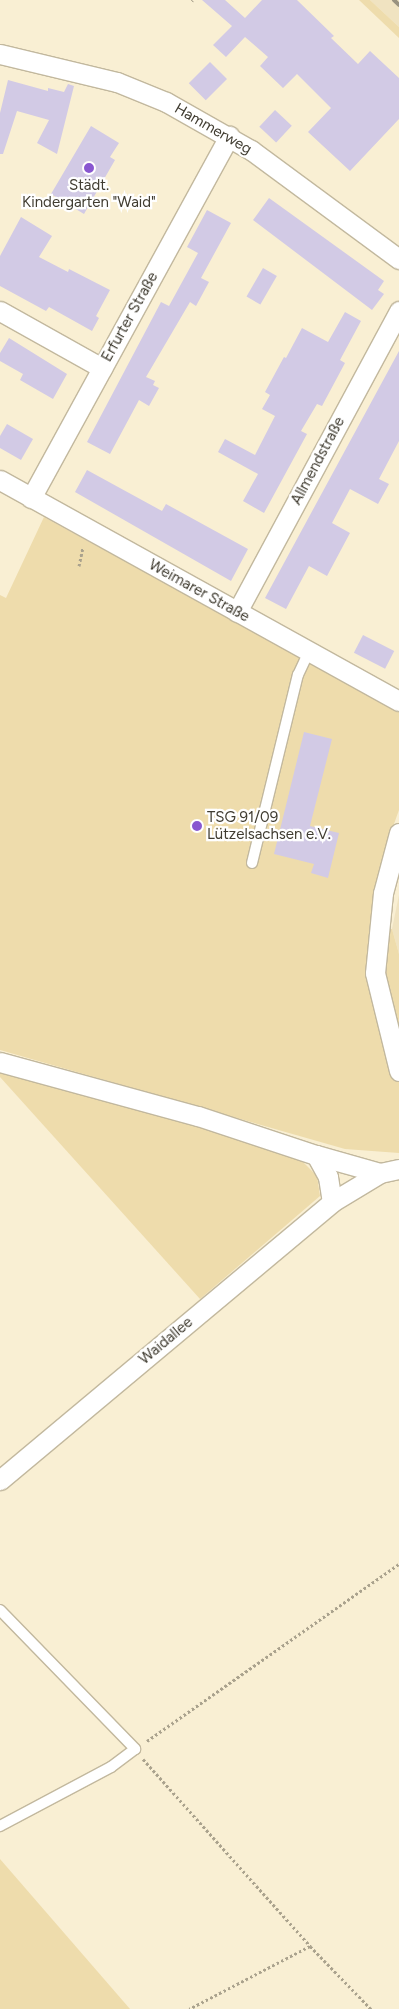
<!DOCTYPE html>
<meta charset="utf-8">
<style>
body{margin:0}
#map{position:relative;width:399px;height:2009px;overflow:hidden;background:#f9efd3;font-family:Figtree,sans-serif}
div>[style]{position:absolute}
[style*='--x']{left:calc(var(--x)*1px);top:calc(var(--y)*1px);width:calc(var(--w)*1px);rotate:calc(var(--a)*1deg)}
.built>*{inset:0;background:#f0e3c1}
.green>*{inset:0;background:#eedcac}
.building>*{inset:0;background:#d2cae5;transform-origin:0 0}
.path>*{height:3px;margin-top:-1.5px;transform-origin:0;background:repeating-linear-gradient(90deg,#aaa28d 0 2.5px,transparent 0 5px)}
.roads{filter:drop-shadow(1px 0 #c2b89e) drop-shadow(-1px 0 #c2b89e) drop-shadow(0 1px #c2b89e) drop-shadow(0 -1px #c2b89e)}
.service>*{height:10px;margin:-5px;padding:0 5px;transform-origin:5px;border-radius:5px;background:#fff}
.minor>*{height:19px;margin:-9.5px;padding:0 9.5px;transform-origin:9.5px;border-radius:9.5px;background:#fff}
.rail>*{height:4px;margin:-2px;padding:0 2px;transform-origin:2px;border-radius:2px;background:#99927f}
.dots>*{width:14px;height:14px;translate:-50% -50%;box-sizing:border-box;border:2px solid #fff;border-radius:50%}
span{translate:-50% -50%;white-space:nowrap;text-align:center;line-height:1.15;-webkit-text-stroke:4.5px #fff;paint-order:stroke}
.street-label{font-size:15px;color:#403c31}
.poi-label{font-size:15px;color:#403c31}
.left{translate:0 -50%;text-align:left}
</style>
<div id="map">
<div class="built">
<i style="clip-path:polygon(370px 0,399px 0,399px 27px)"></i>
<i style="clip-path:polygon(399px 895px,399px 954px,392px 929px)"></i>
</div>
<div class="green">
<i style="clip-path:polygon(359px 0,370px 0,399px 27px,399px 38px)"></i>
<i style="clip-path:polygon(44px 517px,399px 711px,399px 810px,385px 849px,372px 931px,392px 929px,399px 954px,399px 1153px,345px 1149px,0 1050px,0 595px,6px 598px)"></i>
<i style="clip-path:polygon(0 1073px,193px 1125px,302px 1161px,317px 1176px,320px 1196px,200px 1299px,0 1077px)"></i>
<i style="clip-path:polygon(0 1859px,130px 2009px,0 2009px)"></i>
</div>
<div class="building">
<i style="clip-path:polygon(202px 0,225px 0,245px 18px,262px 0,297px 0,334px 36px,331px 38px,358px 64px,370px 51px,399px 78px,399px 119px,350px 171px,308px 132px,331px 108px,297px 74px,283px 88px,260px 66px,268px 57px,245px 37px,226px 57px,213px 45px,232px 26px)"></i>
<i style="left:210px;top:62px;width:24px;height:30px;rotate:45deg"></i>
<i style="clip-path:polygon(8px 80px,48px 91px,48px 88px,64px 92px,68px 84px,74px 86px,57px 154px,37px 143px,49px 120px,17px 111px,3px 154px,0 154px,0 113px)"></i>
<i style="left:275px;top:110px;width:23px;height:23px;rotate:43deg"></i>
<i style="clip-path:polygon(91px 126px,119px 143px,110px 157px,115px 160px,84px 214px,51px 194px)"></i>
<i style="clip-path:polygon(269px 198px,384px 281px,378px 290px,384px 294px,372px 310px,253px 220px)"></i>
<i style="clip-path:polygon(207px 210px,231px 223px,201px 278px,209px 282px,196px 306px,190px 302px,146px 377px,155px 381px,153px 385px,159px 388px,149px 406px,139px 400px,110px 454px,87px 442px,161px 302px,169px 306px,198px 253px,187px 247px)"></i>
<i style="clip-path:polygon(21px 217px,52px 236px,39px 257px,68px 272px,69px 269px,110px 290px,96px 316px,99px 318px,92px 331px,49px 307px,46px 311px,0 286px,0 256px)"></i>
<i style="left:263px;top:268px;width:16px;height:33px;rotate:30deg"></i>
<i style="clip-path:polygon(345px 312px,361px 321px,340px 360px,345px 363px,322px 406px,317px 404px,301px 431px,307px 434px,264px 513px,243px 501px,258px 474px,218px 452px,225px 439px,255px 455px,275px 416px,262px 409px,270px 395px,265px 392px,284px 357px,286px 358px,302px 328px,328px 342px)"></i>
<i style="clip-path:polygon(9px 338px,67px 374px,53px 399px,20px 380px,23px 374px,0 361px,0 353px)"></i>
<i style="clip-path:polygon(399px 351px,399px 441px,379px 479px,389px 484px,378px 504px,350px 489px,332px 523px,350px 533px,327px 576px,309px 566px,286px 609px,265px 598px)"></i>
<i style="clip-path:polygon(7px 424px,33px 439px,21px 460px,0 448px,0 436px)"></i>
<i style="clip-path:polygon(87px 470px,162px 511px,166px 504px,248px 549px,231px 581px,75px 492px)"></i>
<i style="left:363px;top:635px;width:35px;height:20px;rotate:27deg"></i>
<i style="clip-path:polygon(304px 732px,332px 739px,310px 826px,339px 833px,328px 878px,311px 873px,314px 864px,274px 854px)"></i>
</div>
<div class="path">
<i style="--x:192;--y:1;--w:1;--a:-45"></i>
<i style="--x:79;--y:566;--w:19;--a:-78"></i>
<i style="--x:147;--y:1741;--w:308;--a:-35.1"></i>
<i style="--x:143;--y:1759;--w:251;--a:48.2"></i>
<i style="--x:310;--y:1946;--w:136;--a:152.5"></i>
<i style="--x:310;--y:1946;--w:88;--a:45.9"></i>
</div>
<div class="roads">
<div class="service">
<i style="--x:252;--y:863;--w:194;--a:-76.3"></i>
<i style="--x:298;--y:675;--w:26;--a:-65"></i>
<i style="--x:0;--y:1610;--w:194;--a:45.8"></i>
<i style="--x:135;--y:1749;--w:30;--a:143"></i>
<i style="--x:111;--y:1767;--w:126;--a:152"></i>
</div>
<div class="minor">
<i style="--x:0;--y:54;--w:120;--a:13.5"></i>
<i style="--x:117;--y:82;--w:53;--a:22.2"></i>
<i style="--x:166;--y:102;--w:98;--a:29.5"></i>
<i style="--x:251;--y:150;--w:184;--a:36.4"></i>
<i style="--x:0;--y:311;--w:117;--a:29.2"></i>
<i style="--x:0;--y:480;--w:456;--a:29"></i>
<i style="--x:31;--y:498;--w:413;--a:-61.3"></i>
<i style="--x:237;--y:612;--w:342;--a:-61.7"></i>
<i style="--x:399;--y:833;--w:62;--a:104.9"></i>
<i style="--x:383;--y:893;--w:80;--a:95.7"></i>
<i style="--x:375;--y:973;--w:101;--a:76.2"></i>
<i style="--x:0;--y:1062;--w:205;--a:15.3"></i>
<i style="--x:198;--y:1116;--w:124;--a:18.3"></i>
<i style="--x:316;--y:1155;--w:66;--a:15.7"></i>
<i style="--x:316;--y:1155;--w:25;--a:61"></i>
<i style="--x:328;--y:1177;--w:25;--a:81"></i>
<i style="--x:0;--y:1480;--w:433;--a:-39.9"></i>
<i style="--x:332;--y:1202;--w:56;--a:-31.1"></i>
<i style="--x:380;--y:1173;--w:19;--a:-12"></i>
</div>
</div>
<div class="rail">
<i style="--x:394;--y:0;--w:7;--a:45"></i>
</div>
<div class="dots">
<i style="left:89px;top:168px;background:#8957d0"></i>
<i style="left:197px;top:826px;background:#8957d0"></i>
</div>
<div class="street-label">
<span style="left:213px;top:129px;rotate:30deg">Hammerweg</span>
<span style="left:130px;top:317px;rotate:-61deg">Erfurter Straße</span>
<span style="left:318px;top:461px;rotate:-62deg">Allmendstraße</span>
<span style="left:199px;top:591px;rotate:29deg">Weimarer Straße</span>
<span style="left:166px;top:1341px;rotate:-40deg">Waidallee</span>
</div>
<div class="poi-label">
<span style="left:89px;top:194px">Städt.<br>Kindergarten "Waid"</span>
<span class="left" style="left:207px;top:826px">TSG 91/09<br>Lützelsachsen e.V.</span>
</div>
</div>
